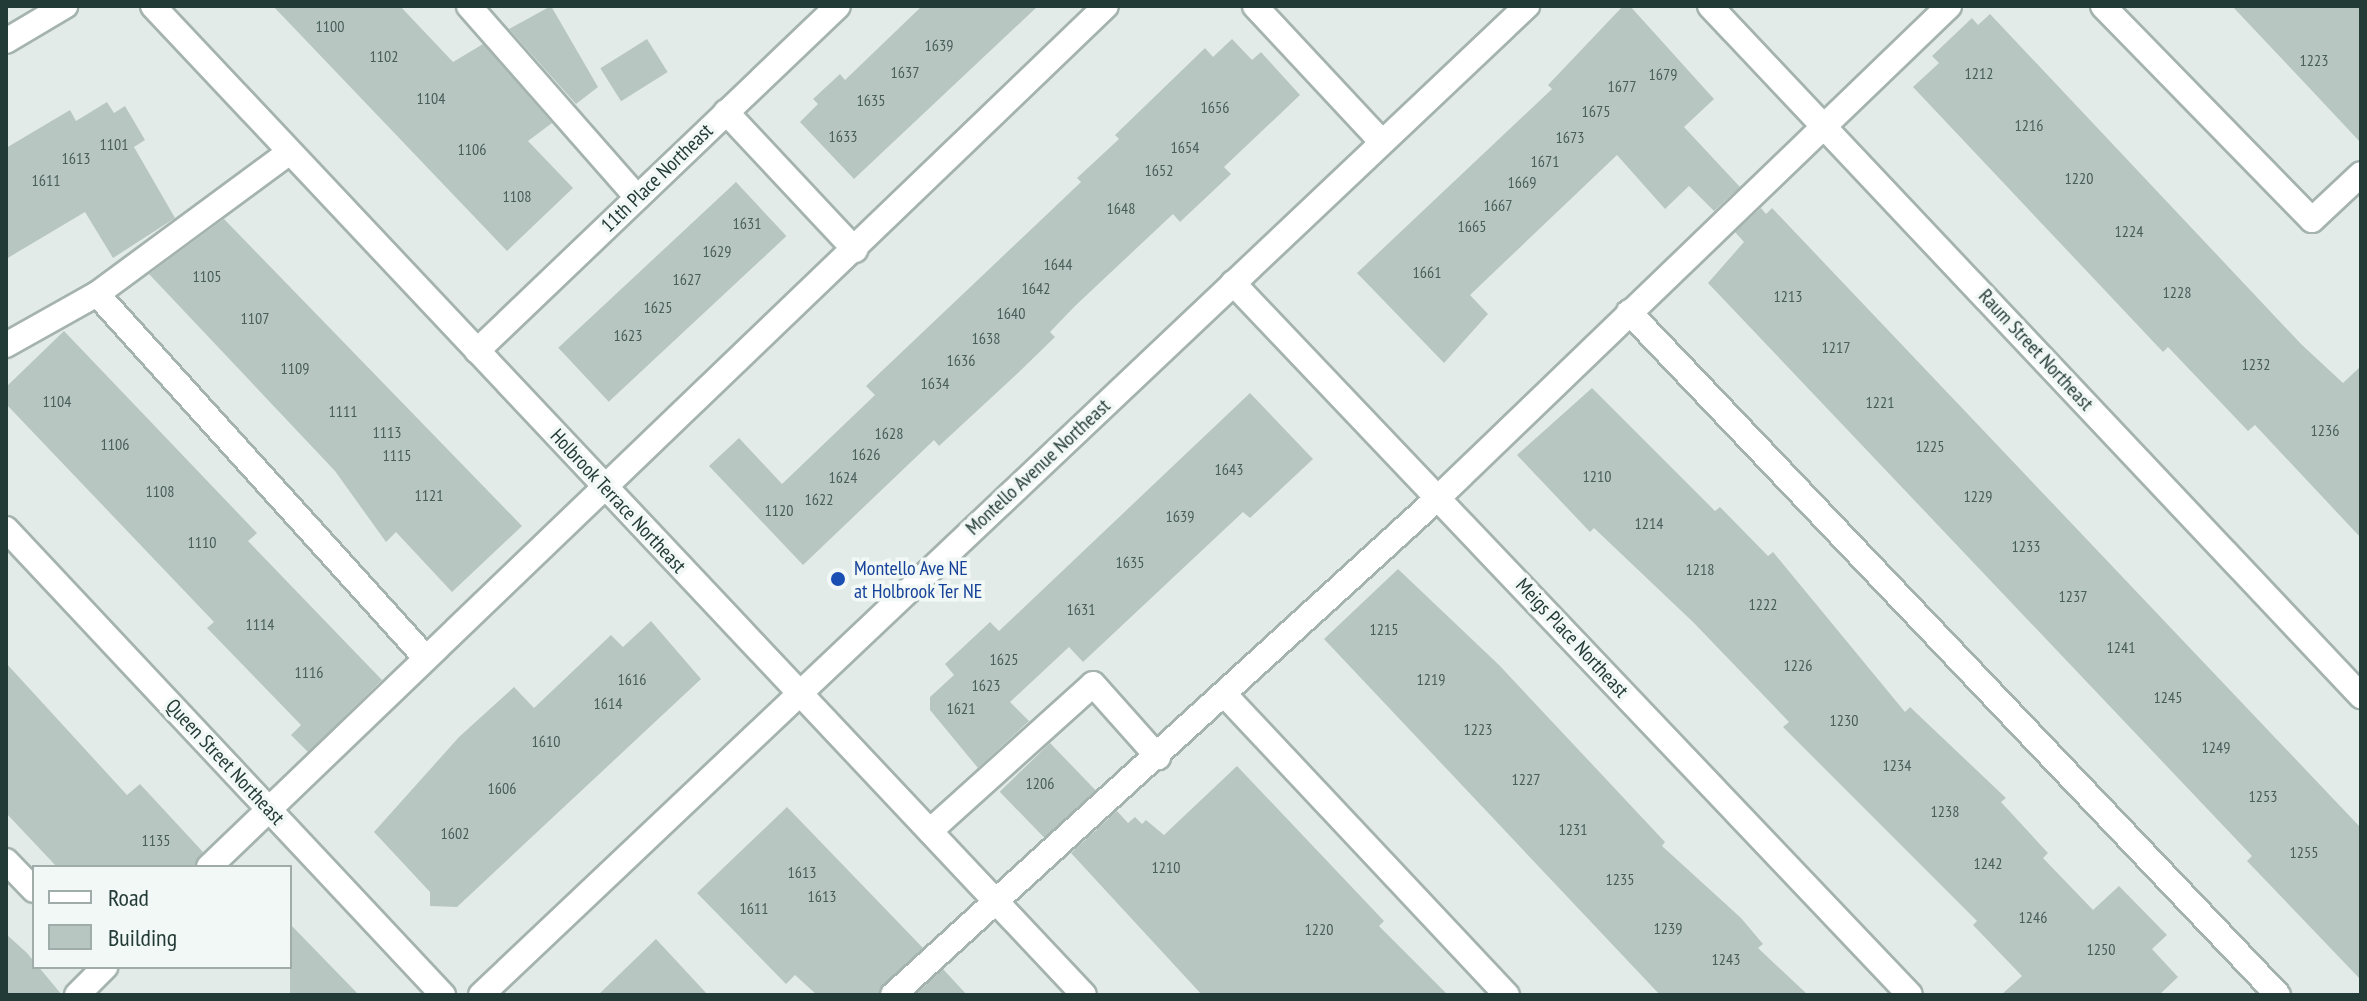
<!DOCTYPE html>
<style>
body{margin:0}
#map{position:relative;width:2367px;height:1001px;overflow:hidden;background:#e2ebe8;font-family:"PT Sans Narrow",sans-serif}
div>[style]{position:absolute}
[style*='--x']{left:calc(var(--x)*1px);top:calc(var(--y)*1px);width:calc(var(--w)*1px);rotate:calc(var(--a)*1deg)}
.building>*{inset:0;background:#b8c6c1;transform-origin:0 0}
.roads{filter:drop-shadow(2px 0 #a5b3af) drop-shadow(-2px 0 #a5b3af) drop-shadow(0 2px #a5b3af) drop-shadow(0 -2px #a5b3af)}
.service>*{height:24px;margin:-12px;padding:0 12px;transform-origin:12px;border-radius:12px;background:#fff}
.minor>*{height:24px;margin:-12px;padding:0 12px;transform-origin:12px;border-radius:12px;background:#fff}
.tertiary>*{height:24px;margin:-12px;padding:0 12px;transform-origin:12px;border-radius:12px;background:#fff}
.dots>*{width:22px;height:22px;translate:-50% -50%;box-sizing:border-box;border:4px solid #f2f8f6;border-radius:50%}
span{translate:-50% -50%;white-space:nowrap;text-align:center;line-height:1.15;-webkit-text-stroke:7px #f2f8f6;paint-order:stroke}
.number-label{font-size:16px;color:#485e59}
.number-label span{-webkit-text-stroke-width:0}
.street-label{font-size:20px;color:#233b36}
.transit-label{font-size:20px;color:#164399}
.left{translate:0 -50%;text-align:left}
.frame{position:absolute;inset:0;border:8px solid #233b36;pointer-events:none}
.legend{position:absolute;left:32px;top:865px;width:260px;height:104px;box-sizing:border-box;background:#f2f8f6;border:2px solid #9faca9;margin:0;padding:10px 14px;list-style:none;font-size:24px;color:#233b36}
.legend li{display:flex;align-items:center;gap:16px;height:40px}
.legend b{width:40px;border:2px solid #9faca9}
</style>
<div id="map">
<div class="building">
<i style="clip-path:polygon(273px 6px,400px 6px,453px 62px,483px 44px,552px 123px,528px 141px,573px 188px,507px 251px)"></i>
<i style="clip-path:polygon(551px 6px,598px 87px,576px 104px,509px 29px)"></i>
<i style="clip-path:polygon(922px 6px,1038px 6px,854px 179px,800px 122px,818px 104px,813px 99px,840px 74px,845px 80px)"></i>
<i style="clip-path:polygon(1623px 6px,1630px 6px,1714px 99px,1684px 127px,1740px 187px,1714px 211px,1689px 186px,1665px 209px,1617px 155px,1470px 295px,1488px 314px,1444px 363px,1357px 273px,1552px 89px,1548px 85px)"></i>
<i style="clip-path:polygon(2232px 6px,2361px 6px,2361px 143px,2301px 79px)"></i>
<i style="clip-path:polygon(1990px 14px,2301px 344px,2343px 383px,2361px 366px,2361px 538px,2255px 425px,2248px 431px,2168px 347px,2163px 352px,1913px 87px,1939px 63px,1932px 56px,1972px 18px,1978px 25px)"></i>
<i style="left:647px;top:39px;width:39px;height:55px;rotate:58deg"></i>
<i style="clip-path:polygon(1232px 39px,1252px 60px,1261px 52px,1300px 95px,1224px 167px,1231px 174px,1180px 222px,1173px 214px,1075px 306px,1050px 332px,1055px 337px,1019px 372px,939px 446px,934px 440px,803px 565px,709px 466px,739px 438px,782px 484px,875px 395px,866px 386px,1081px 182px,1077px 178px,1119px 139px,1115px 135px,1205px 48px,1213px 57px)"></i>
<i style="clip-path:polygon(107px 102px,114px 113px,125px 106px,145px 140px,134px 147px,175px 218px,113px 258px,85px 212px,6px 259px,6px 148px,70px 110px,76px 121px)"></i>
<i style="left:736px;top:182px;width:74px;height:243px;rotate:47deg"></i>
<i style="clip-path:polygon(1761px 208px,1766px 214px,1772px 208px,2361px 828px,2361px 980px,2247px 861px,2252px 856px,1708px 283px,1744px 242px,1735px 232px)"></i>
<i style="clip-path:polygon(224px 219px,522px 526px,452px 592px,396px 532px,386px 542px,335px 471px,149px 274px)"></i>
<i style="clip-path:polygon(64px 331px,257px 533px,248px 541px,382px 680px,308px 752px,291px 735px,301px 725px,207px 628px,214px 622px,6px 404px,6px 387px)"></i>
<i style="clip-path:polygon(1592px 388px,1715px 511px,1720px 507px,1768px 556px,1773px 552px,1905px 712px,1910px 707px,2006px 798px,2001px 802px,2048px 853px,2043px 858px,2093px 910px,2119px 886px,2167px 935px,2152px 949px,2178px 977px,2159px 995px,2001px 995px,2022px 976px,1973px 925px,1977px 921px,1783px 727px,1789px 722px,1694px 623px,1594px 528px,1590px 532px,1517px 455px)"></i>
<i style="clip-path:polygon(1250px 393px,1313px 459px,1250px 518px,1243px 512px,1083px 662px,1069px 647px,1010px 702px,1029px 721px,978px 768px,930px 710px,930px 697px,954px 675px,945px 664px,990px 622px,999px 631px)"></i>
<i style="clip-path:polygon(1398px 569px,1499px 665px,1665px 842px,1662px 846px,1741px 918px,1763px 944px,1758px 948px,1808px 995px,1660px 995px,1324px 639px)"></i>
<i style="clip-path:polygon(651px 621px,701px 679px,457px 907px,430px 906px,430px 892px,374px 832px,459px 737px,514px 687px,534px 708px,611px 635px,623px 647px)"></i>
<i style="clip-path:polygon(6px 663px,127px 795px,140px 784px,203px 852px,194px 867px,57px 867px,6px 813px)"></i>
<i style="left:1050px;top:743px;width:66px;height:70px;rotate:46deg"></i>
<i style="clip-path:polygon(1237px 766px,1384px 921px,1379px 926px,1448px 995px,1202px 995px,1071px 853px,1117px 811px,1128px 823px,1135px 817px,1142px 824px,1146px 820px,1164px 835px)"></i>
<i style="clip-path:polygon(787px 807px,923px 948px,878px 995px,817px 995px,795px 975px,786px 984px,697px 893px)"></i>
<i style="clip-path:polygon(290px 924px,359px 995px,290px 995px)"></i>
<i style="clip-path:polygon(6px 934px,27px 953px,62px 995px,6px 995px)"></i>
<i style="clip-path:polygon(656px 939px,708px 995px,598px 995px)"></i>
<i style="clip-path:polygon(943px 969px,967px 995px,915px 995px)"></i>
</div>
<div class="roads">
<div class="service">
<i style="--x:469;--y:6;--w:254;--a:48.7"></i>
<i style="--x:1255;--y:6;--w:186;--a:47"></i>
<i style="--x:2103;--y:6;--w:299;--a:45.7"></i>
<i style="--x:2312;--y:220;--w:67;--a:-43.2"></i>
<i style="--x:726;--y:112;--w:189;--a:46.9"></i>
<i style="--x:97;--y:294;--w:489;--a:47.9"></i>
<i style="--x:1629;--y:312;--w:942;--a:46.46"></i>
<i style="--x:6;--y:345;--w:104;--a:-29.3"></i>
<i style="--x:97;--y:294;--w:237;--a:-36.4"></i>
<i style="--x:1225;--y:695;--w:412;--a:46.8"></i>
<i style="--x:930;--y:831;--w:219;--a:-42"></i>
<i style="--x:1093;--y:684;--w:98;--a:48.3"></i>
<i style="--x:6;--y:861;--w:40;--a:46"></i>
<i style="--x:209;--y:867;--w:1243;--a:-43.83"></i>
<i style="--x:77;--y:995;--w:40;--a:-45"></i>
<i style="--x:893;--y:995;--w:739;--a:-42.37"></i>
<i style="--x:1439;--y:497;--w:708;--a:-43.91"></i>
</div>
<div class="minor">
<i style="--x:153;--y:6;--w:1358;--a:46.73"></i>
<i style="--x:1710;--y:6;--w:949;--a:46.67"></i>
<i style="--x:1233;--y:283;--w:982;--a:46.44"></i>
<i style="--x:477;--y:351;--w:499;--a:-43.7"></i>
<i style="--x:6;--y:529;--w:639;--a:46.84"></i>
<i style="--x:481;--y:995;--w:1440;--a:-43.4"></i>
</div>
<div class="tertiary">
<i style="--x:6;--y:41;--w:69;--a:-30.7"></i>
</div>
</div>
<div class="dots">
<i style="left:838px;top:579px;background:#1a4fb4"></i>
</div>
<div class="number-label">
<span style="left:330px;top:26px">1100</span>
<span style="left:939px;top:45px">1639</span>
<span style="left:384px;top:56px">1102</span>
<span style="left:2314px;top:60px">1223</span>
<span style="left:905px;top:72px">1637</span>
<span style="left:1979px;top:73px">1212</span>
<span style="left:1663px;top:74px">1679</span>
<span style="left:1622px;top:86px">1677</span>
<span style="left:431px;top:98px">1104</span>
<span style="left:871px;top:100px">1635</span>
<span style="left:1215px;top:107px">1656</span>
<span style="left:1596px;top:111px">1675</span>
<span style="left:2029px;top:125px">1216</span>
<span style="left:843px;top:136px">1633</span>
<span style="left:1570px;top:137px">1673</span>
<span style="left:114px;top:144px">1101</span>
<span style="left:1185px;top:147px">1654</span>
<span style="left:472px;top:149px">1106</span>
<span style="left:76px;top:158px">1613</span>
<span style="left:1545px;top:161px">1671</span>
<span style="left:1159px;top:170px">1652</span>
<span style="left:2079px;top:178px">1220</span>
<span style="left:46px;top:180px">1611</span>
<span style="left:1522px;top:182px">1669</span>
<span style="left:517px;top:196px">1108</span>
<span style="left:1498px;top:205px">1667</span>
<span style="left:1121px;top:208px">1648</span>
<span style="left:747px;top:223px">1631</span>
<span style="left:1472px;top:226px">1665</span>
<span style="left:2129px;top:231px">1224</span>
<span style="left:717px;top:251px">1629</span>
<span style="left:1058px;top:264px">1644</span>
<span style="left:1427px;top:272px">1661</span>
<span style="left:207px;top:276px">1105</span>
<span style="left:687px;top:279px">1627</span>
<span style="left:1036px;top:288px">1642</span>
<span style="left:2177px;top:292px">1228</span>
<span style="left:1788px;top:296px">1213</span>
<span style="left:658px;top:307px">1625</span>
<span style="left:1011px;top:313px">1640</span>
<span style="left:255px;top:318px">1107</span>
<span style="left:628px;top:335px">1623</span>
<span style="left:986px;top:338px">1638</span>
<span style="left:1836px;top:347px">1217</span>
<span style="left:961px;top:360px">1636</span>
<span style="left:2256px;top:364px">1232</span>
<span style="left:295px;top:368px">1109</span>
<span style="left:935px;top:383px">1634</span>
<span style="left:57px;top:401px">1104</span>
<span style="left:1880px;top:402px">1221</span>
<span style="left:343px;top:411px">1111</span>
<span style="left:2325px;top:430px">1236</span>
<span style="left:387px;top:432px">1113</span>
<span style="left:889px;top:433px">1628</span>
<span style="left:115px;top:444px">1106</span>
<span style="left:1930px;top:446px">1225</span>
<span style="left:866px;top:454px">1626</span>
<span style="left:397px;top:455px">1115</span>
<span style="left:1229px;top:469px">1643</span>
<span style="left:1597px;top:476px">1210</span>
<span style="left:843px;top:477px">1624</span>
<span style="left:160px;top:491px">1108</span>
<span style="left:429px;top:495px">1121</span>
<span style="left:1978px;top:496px">1229</span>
<span style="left:819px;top:499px">1622</span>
<span style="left:779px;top:510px">1120</span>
<span style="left:1180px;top:516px">1639</span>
<span style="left:1649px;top:523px">1214</span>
<span style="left:202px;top:542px">1110</span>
<span style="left:2026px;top:546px">1233</span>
<span style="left:1130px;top:562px">1635</span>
<span style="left:1700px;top:569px">1218</span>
<span style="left:2073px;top:596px">1237</span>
<span style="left:1763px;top:604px">1222</span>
<span style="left:1081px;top:609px">1631</span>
<span style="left:260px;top:624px">1114</span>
<span style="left:1384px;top:629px">1215</span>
<span style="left:2121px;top:647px">1241</span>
<span style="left:1004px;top:659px">1625</span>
<span style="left:1798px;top:665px">1226</span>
<span style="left:309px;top:672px">1116</span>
<span style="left:632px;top:679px">1616</span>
<span style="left:1431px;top:679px">1219</span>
<span style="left:986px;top:685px">1623</span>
<span style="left:2168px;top:697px">1245</span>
<span style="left:608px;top:703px">1614</span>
<span style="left:961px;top:708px">1621</span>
<span style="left:1844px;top:720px">1230</span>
<span style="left:1478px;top:729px">1223</span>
<span style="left:546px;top:741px">1610</span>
<span style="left:2216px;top:747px">1249</span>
<span style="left:1897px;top:765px">1234</span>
<span style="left:1526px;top:779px">1227</span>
<span style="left:1040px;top:783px">1206</span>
<span style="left:502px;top:788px">1606</span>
<span style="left:2263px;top:796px">1253</span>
<span style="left:1945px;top:811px">1238</span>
<span style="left:1573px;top:829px">1231</span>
<span style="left:455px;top:833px">1602</span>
<span style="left:156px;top:840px">1135</span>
<span style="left:2304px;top:852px">1255</span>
<span style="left:1988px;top:863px">1242</span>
<span style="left:1166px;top:867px">1210</span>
<span style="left:802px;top:872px">1613</span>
<span style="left:1620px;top:879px">1235</span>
<span style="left:822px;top:896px">1613</span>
<span style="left:754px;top:908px">1611</span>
<span style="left:2033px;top:917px">1246</span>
<span style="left:1668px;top:928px">1239</span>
<span style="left:1319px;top:929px">1220</span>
<span style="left:2101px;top:949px">1250</span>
<span style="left:1726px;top:959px">1243</span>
</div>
<div class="street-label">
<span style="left:657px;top:178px;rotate:-44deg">11th Place Northeast</span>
<span style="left:2036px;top:350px;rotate:47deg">Raum Street Northeast</span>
<span style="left:1038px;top:467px;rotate:-43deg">Montello Avenue Northeast</span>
<span style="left:618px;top:501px;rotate:47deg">Holbrook Terrace Northeast</span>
<span style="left:1572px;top:638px;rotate:47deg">Meigs Place Northeast</span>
<span style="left:225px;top:762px;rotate:47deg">Queen Street Northeast</span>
</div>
<div class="transit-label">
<span class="left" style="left:854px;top:580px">Montello Ave NE<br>at Holbrook Ter NE</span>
</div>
<div class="frame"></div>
<ul class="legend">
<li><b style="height:10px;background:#fff"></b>Road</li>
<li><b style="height:22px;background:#b8c6c1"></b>Building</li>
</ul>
</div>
